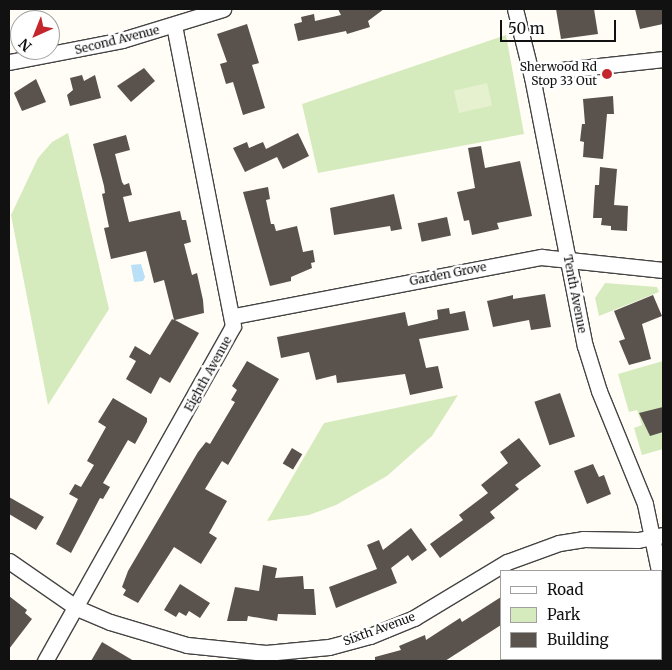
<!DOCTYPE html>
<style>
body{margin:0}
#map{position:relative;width:672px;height:670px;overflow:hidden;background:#fffdf5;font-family:Merriweather,serif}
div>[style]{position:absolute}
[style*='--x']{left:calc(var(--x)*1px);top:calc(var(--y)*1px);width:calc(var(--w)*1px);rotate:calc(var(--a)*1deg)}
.green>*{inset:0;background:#d5ebbd}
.pitch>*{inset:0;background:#e6f2cf;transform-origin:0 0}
.water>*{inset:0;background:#b9e0f7}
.building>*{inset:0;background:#5a524d;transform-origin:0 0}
.roads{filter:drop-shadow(1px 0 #444) drop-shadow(-1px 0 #444) drop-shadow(0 1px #444) drop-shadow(0 -1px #444)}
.street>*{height:15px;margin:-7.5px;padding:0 7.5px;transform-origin:7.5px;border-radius:7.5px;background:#fff}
.dots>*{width:14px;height:14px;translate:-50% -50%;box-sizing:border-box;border:2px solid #fff;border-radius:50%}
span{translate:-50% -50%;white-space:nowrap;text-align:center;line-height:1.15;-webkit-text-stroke:5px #fff;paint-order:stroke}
.street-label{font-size:12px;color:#111}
.poi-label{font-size:12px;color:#111}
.right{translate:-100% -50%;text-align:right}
.frame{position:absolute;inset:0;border:10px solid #111;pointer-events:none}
.legend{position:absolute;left:500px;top:570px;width:162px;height:90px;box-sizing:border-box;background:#fff;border:1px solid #a0a0a0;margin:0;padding:6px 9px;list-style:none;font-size:15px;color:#111}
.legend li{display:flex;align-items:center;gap:10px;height:25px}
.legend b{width:25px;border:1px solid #a0a0a0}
.north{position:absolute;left:10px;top:10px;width:50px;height:50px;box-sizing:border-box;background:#fff;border:1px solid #a0a0a0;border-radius:50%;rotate:224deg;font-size:14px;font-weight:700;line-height:20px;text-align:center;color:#111}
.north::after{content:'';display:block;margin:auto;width:18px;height:22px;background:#c4262e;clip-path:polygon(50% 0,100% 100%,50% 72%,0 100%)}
.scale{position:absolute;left:500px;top:20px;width:116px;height:22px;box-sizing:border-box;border:2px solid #111;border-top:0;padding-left:6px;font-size:15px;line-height:18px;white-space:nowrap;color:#111;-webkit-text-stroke:4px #fff;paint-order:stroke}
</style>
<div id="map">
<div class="green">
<i style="clip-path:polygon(506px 35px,524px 134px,318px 173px,302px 104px)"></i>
<i style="clip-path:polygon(68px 133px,109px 309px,48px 405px,11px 215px,38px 158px,52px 142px)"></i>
<i style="clip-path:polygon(605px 283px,657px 287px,659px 292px,599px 316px,595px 298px)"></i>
<i style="clip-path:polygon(663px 361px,663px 449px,642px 455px,634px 428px,642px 425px,637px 410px,629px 412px,618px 374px)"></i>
<i style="clip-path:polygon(458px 395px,432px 436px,387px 476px,336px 505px,309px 515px,267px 521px,324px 423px)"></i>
</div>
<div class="pitch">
<i style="left:487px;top:83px;width:23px;height:34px;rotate:77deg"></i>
</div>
<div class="water">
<i style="clip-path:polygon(141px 264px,145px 277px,143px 281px,134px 282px,131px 265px)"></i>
</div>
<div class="building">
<i style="clip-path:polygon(338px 9px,384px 9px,368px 21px,370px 27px,347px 34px,346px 31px,298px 41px,294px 24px,302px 22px,301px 17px,314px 14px,315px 21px,341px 15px)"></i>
<i style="clip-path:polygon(556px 9px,594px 9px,598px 34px,561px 39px)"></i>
<i style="clip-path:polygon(635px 9px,663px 9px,663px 24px,640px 29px)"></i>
<i style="clip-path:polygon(247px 24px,259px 63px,252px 65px,265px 108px,243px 115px,233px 82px,226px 84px,220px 64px,227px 62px,217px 34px)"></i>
<i style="clip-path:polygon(144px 68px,155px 81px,131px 102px,117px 86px)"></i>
<i style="clip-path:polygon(82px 75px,84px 81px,95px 75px,101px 98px,70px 106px,67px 95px,73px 90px,70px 78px)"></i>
<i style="clip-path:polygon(36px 79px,46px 102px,22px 111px,14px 93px)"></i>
<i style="clip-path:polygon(613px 96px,614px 114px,607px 114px,603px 159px,583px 157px,584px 142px,580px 141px,582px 124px,585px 124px,583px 99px)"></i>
<i style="clip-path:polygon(298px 133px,309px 156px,283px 169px,277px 157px,245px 172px,233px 148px,247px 142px,249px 148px,263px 142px,266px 149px)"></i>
<i style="clip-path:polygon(126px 135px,130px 150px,115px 154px,122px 182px,124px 185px,129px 183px,132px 195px,123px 197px,129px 222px,180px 211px,182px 220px,186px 220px,191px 242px,184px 244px,192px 275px,197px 273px,203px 300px,204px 313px,175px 320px,199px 333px,170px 383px,160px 377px,151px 394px,126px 379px,136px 361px,129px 357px,135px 346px,150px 355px,172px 319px,174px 320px,164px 280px,154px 283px,146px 251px,111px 259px,104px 228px,109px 227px,102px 194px,105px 193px,104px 186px,93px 144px)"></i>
<i style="clip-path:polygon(481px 146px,485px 168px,520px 161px,532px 216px,497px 223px,499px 229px,472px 235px,469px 220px,464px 221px,457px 192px,475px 188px,468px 148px)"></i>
<i style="clip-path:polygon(600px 167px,617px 169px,614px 205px,628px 206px,627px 231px,611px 230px,611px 226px,601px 225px,602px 218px,593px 218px,595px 185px,599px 185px)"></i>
<i style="clip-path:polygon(268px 187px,270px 199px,266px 200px,271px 224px,274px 224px,276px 231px,297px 226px,303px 252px,313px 250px,315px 262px,311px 263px,312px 268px,291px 277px,291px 281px,270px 286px,243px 192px)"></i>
<i style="clip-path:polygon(394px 194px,402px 229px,391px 231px,390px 226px,334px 235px,330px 208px)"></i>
<i style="left:447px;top:217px;width:19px;height:30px;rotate:78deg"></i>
<i style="clip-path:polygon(545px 294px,551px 327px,531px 330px,529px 320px,493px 327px,487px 301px,513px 295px,513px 299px)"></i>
<i style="clip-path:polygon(653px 295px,662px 316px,642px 324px,651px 359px,629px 365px,619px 341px,625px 339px,614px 311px)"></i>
<i style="clip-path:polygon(449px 308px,450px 314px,465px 311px,469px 330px,419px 339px,426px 368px,438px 366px,443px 388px,410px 395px,405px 374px,337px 383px,336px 375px,316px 380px,309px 352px,281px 358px,277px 337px,405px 312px,408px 326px,438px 319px,437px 310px)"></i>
<i style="clip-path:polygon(247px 361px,279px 379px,228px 465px,222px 461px,205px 489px,227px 501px,209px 533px,217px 538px,201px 564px,174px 547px,138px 603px,123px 595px,126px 590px,122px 587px,128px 571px,198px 452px,206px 442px,210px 444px,235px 402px,231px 400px,237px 390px,232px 386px)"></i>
<i style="left:560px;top:393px;width:46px;height:27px;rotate:71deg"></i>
<i style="clip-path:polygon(113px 398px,147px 418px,147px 422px,135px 444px,128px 440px,103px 483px,110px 487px,103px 499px,100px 498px,71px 553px,56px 544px,78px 499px,69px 494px,75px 484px,81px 487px,94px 465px,87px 461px,106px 427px,98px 422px)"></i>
<i style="clip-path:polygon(663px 407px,663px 432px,650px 436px,639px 413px)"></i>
<i style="clip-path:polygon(519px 438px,541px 466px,515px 485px,519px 489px,490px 512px,495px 518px,440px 558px,430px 544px,463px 520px,459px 515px,488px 493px,481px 485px,508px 463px,500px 452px)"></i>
<i style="left:292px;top:448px;width:12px;height:18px;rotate:31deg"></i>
<i style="clip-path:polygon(593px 464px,599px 477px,604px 475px,611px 494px,587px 504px,574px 471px)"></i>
<i style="clip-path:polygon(9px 497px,44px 517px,36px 530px,9px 514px)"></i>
<i style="clip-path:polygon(411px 528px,427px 550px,412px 561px,408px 555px,391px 568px,397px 583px,336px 608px,329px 587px,377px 569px,367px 545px,379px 540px,383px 550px)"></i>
<i style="clip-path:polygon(263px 565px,277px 568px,275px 578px,303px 576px,304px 589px,314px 589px,316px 615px,278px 614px,277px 621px,248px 616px,247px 621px,227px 621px,235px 587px,259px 591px)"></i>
<i style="clip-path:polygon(180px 584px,210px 603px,200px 618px,189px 611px,186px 616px,179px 612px,176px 617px,164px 610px)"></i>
<i style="clip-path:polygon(9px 596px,27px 610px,25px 613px,32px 619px,9px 649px)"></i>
<i style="clip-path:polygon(501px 597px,501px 625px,445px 661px,375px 661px,375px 657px,401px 650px,399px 646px,425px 635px,426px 640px,460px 618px,462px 622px)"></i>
<i style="clip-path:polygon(102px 642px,134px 661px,91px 661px)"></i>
</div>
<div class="roads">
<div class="street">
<i style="--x:515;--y:9;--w:70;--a:76"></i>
<i style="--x:532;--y:77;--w:274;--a:78.9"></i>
<i style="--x:585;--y:346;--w:47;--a:72.7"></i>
<i style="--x:599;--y:391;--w:122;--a:67.8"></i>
<i style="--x:645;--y:504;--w:68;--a:78.2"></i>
<i style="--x:9;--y:62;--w:115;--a:-11"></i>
<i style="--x:122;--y:40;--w:106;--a:-17.1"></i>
<i style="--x:532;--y:77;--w:22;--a:-16"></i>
<i style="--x:553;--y:71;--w:111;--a:-6.2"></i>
<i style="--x:234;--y:316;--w:313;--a:-10.9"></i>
<i style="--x:541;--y:257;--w:123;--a:6.1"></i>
<i style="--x:9;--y:561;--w:83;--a:34.7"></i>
<i style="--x:77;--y:608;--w:36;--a:23"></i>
<i style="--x:110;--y:622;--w:80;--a:16.6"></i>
<i style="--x:187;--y:645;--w:79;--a:5.8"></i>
<i style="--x:266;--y:653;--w:63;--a:-5.4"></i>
<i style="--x:329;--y:647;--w:42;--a:-15"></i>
<i style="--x:370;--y:636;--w:48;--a:-22.2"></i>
<i style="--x:414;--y:618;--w:109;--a:-31.1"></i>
<i style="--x:507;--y:562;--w:55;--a:-20.1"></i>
<i style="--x:559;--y:543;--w:24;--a:-9"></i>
<i style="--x:583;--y:539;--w:55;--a:1"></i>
<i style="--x:638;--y:540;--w:25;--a:-11"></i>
<i style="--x:661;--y:587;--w:23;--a:85"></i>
<i style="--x:45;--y:661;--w:384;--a:-60.7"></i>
<i style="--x:233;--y:326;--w:306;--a:-101.1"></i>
</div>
</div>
<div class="dots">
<i style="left:607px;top:74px;background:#c4262e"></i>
</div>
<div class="street-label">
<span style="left:117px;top:40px;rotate:-14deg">Second Avenue</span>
<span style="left:448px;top:274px;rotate:-11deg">Garden Grove</span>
<span style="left:575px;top:294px;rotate:79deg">Tenth Avenue</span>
<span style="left:208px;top:374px;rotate:-61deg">Eighth Avenue</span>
<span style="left:379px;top:629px;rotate:-20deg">Sixth Avenue</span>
</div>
<div class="poi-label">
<span class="right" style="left:597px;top:74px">Sherwood Rd<br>Stop 33 Out</span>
</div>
<div class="frame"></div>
<ul class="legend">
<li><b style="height:6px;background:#fff"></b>Road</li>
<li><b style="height:14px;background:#d5ebbd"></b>Park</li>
<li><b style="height:14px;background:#5a524d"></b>Building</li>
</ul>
<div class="north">N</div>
<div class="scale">50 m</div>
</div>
